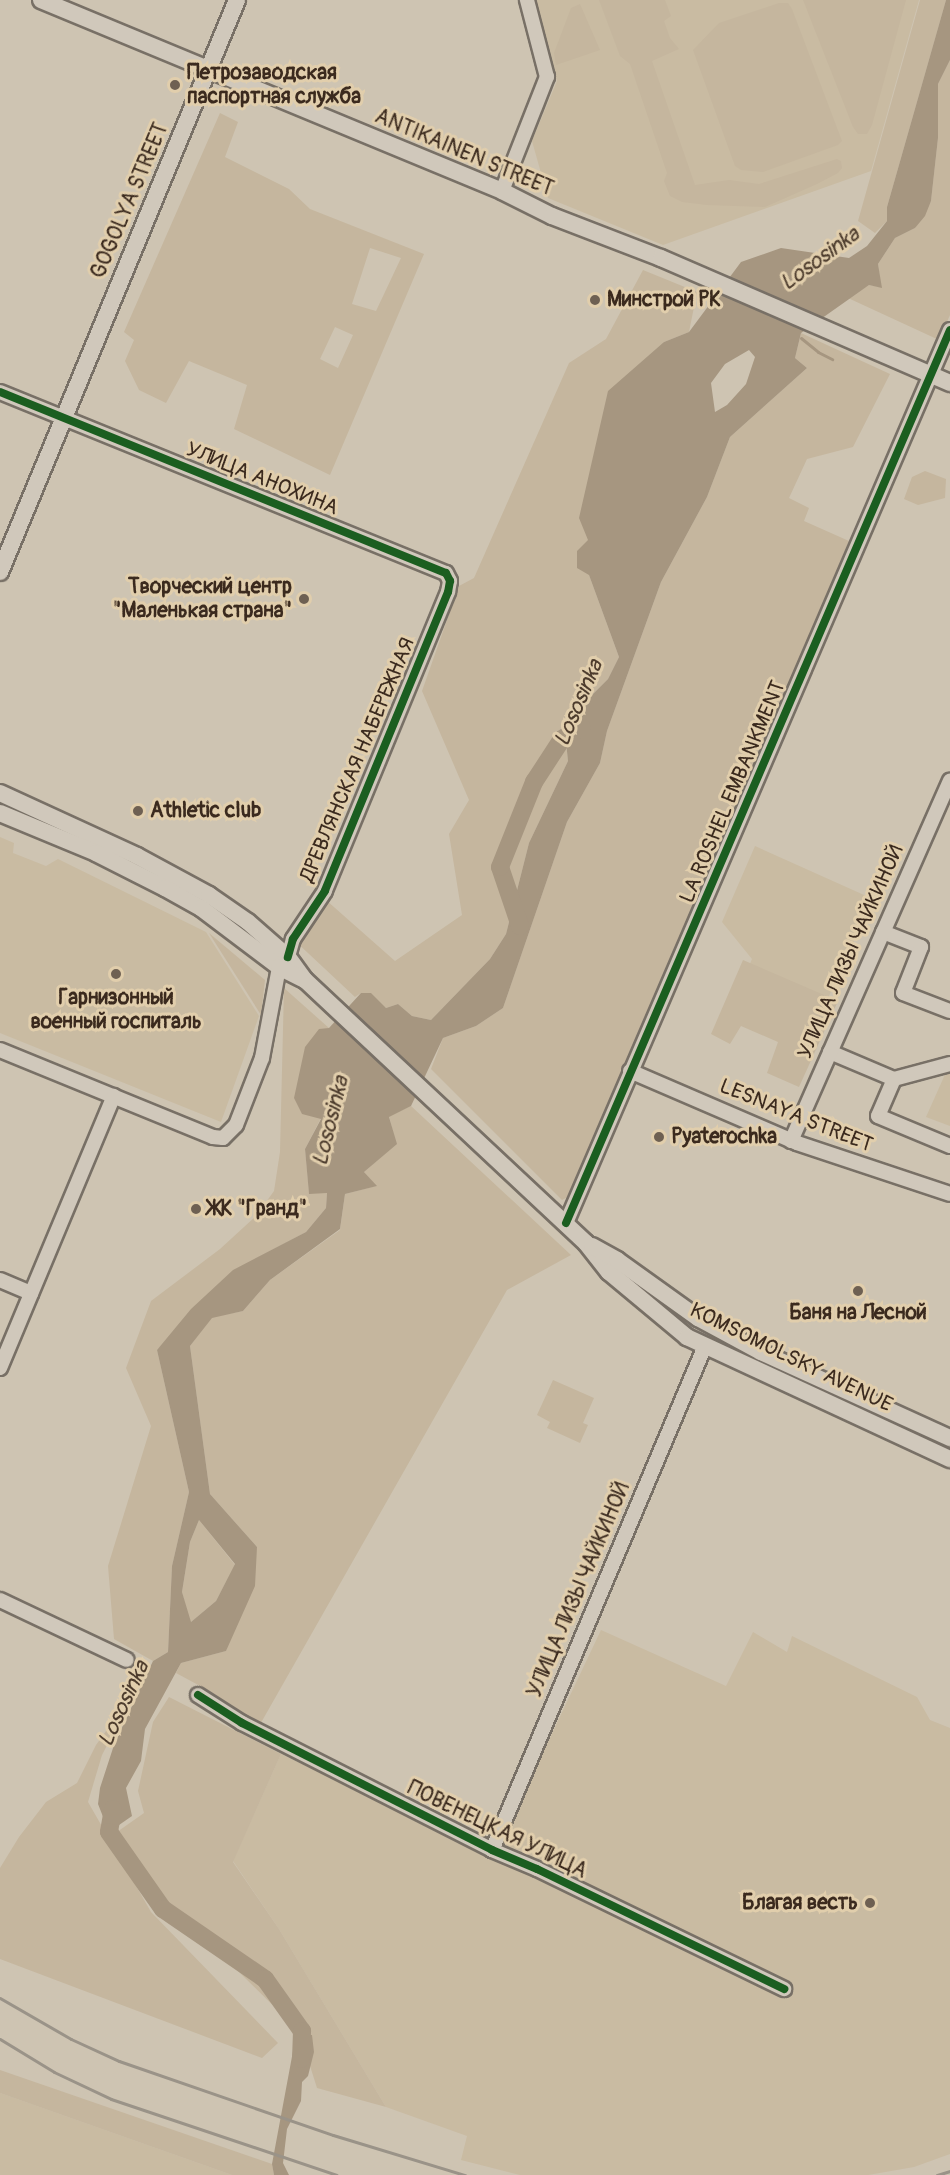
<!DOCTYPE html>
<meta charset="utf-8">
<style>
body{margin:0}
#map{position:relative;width:950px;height:2175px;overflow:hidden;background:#cec4b2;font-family:Pangolin,sans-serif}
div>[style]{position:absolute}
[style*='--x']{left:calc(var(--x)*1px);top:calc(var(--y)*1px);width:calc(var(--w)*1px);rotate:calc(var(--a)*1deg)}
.built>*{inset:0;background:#c9bba2}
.green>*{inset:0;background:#c5b69e}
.water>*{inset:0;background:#a69680}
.stream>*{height:3px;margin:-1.5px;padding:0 1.5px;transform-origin:1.5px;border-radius:1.5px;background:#a69680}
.river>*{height:18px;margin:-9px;padding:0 9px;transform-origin:9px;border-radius:9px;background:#a69680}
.roads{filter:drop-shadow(2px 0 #787066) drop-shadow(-2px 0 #787066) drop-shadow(0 2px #787066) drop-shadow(0 -2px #787066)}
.minor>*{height:14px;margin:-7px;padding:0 7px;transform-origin:7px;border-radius:7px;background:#d0c8bb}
.major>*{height:16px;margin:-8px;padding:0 8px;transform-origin:8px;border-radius:8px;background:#d0c8bb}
.rail>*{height:3px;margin:-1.5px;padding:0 1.5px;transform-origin:1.5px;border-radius:1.5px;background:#9a9388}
.cycleway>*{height:8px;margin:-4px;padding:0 4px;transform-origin:4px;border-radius:4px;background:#1b5e20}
.dots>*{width:16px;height:16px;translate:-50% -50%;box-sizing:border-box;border:3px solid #e1ceac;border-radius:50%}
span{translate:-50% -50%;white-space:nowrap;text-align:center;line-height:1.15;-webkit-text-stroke:6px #e1ceac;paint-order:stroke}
.poi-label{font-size:21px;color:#3b2a1e;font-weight:700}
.left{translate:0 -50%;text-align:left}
.right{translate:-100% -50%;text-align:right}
.street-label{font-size:21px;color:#3b2a1e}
.water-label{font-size:22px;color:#4d3c2d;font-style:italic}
</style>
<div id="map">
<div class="built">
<i style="clip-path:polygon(536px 0,919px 0,871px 171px,663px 245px,548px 198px,532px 141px,557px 81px)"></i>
<i style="clip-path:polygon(0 837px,14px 843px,13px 853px,46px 866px,58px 859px,206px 932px,259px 1016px,221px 1122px,0 1033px)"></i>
<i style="clip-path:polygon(755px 846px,873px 899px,805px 1049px,727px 1017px,752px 959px,722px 922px)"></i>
<i style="clip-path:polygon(947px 1070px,950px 1071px,950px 1126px,926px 1117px)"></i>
<i style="clip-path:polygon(601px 1630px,726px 1686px,753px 1632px,787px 1652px,792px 1636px,917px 1697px,930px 1720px,950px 1728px,950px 2154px,914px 2167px,868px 2175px,520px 2175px,461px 2160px,467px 2136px,386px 2107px,279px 1929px,233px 1861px,281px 1754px,494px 1856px)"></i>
<i style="clip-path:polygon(0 2093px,232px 2175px,0 2175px)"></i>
</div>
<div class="green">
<i style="clip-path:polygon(599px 0,665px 0,671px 16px,664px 21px,670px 38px,679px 49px,652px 61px,695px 185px,729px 180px,759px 184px,837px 159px,841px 161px,842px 168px,838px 173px,817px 184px,765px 207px,707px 205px,682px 202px,670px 196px,664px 181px,667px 173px,630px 64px,620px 56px)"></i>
<i style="clip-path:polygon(803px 0,906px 0,872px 125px,867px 134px,858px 134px,853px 127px)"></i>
<i style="clip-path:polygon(920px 0,946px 0,887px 207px,887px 221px,875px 233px,858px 221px)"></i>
<i style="clip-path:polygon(779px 3px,788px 3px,792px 9px,842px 141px,838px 145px,763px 172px,741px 170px,735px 166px,693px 50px,719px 23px)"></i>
<i style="clip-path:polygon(580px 4px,600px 50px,556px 65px,554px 53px,571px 8px)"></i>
<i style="clip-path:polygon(950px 60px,950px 315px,939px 340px,848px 298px,869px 285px,881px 287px,878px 264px,895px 238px,915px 228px,931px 201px,938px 138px,938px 84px)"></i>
<i style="clip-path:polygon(evenodd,220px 113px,238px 122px,225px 157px,289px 189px,310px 209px,424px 254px,330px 475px,234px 429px,247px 385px,189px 361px,166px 403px,139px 390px,125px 361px,134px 340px,124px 332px,220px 113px,370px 248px,401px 258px,376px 311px,352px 304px,370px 248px,220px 113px,335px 327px,353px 335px,338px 368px,320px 359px,335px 327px)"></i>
<i style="clip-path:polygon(643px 270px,697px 292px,689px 332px,664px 342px,588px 540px,589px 575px,619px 657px,608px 679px,584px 703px,563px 739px,566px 742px,568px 761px,529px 843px,506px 934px,490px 959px,431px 1020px,412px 1016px,398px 1004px,386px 1008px,361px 993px,355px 997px,293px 939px,326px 900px,395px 961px,462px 915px,449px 834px,469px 800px,422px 691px,459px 586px,474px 578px,569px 363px,606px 339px)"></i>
<i style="clip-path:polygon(801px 333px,890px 374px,853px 447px,807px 459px,789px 498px,809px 508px,804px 521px,849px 541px,574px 1194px,562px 1200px,431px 1069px,443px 1038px,476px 1026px,503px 1008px,567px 822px,600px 763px,607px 731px,661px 582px,707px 497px,730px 437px,807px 368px,795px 358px)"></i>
<i style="clip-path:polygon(925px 471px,946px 479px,945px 498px,918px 505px,904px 499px,912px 477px)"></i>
<i style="clip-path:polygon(209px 933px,265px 980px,261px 1015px)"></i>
<i style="clip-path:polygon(743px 960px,838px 1001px,799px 1087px,767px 1073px,778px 1042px,741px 1026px,730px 1044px,711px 1034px)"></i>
<i style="clip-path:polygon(284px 988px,329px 1028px,321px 1118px,305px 1149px,309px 1193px,327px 1193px,326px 1208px,306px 1232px,233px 1271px,157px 1350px,189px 1492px,172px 1566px,168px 1652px,153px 1661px,114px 1639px,108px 1566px,151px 1426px,126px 1368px,151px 1301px,220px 1249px,256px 1216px,274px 1191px,280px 1152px)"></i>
<i style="clip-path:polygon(411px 1106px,571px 1255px,507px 1290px,258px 1728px,202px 1687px,176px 1673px,181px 1663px,226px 1651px,257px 1547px,210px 1494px,190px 1346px,212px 1317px,243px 1311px,270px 1280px,340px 1230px,345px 1194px,376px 1186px,364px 1172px,396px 1144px,389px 1116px)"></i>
<i style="clip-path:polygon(553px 1380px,594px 1398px,583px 1423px,588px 1425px,580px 1443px,547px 1428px,550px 1422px,537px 1415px)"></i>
<i style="clip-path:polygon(199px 1520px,235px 1565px,216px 1601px,190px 1623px,182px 1592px,190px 1542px)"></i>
<i style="clip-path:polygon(135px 1691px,102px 1755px,88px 1802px,151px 1912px,278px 2043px,262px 2058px,0 1959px,0 1868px,19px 1837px,46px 1802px,77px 1783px,96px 1745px)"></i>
<i style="clip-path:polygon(169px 1697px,281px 1754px,233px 1862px,279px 1929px,386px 2107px,317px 2088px,299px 2031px,170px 1904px,117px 1832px,144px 1813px,138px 1791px,153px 1722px)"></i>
<i style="clip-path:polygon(0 2070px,272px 2164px,274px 2175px,232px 2175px,0 2093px)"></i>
</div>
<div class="water">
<i style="clip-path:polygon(evenodd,946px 0,950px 0,950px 60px,938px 84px,938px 138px,931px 201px,925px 216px,915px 228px,895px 238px,878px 264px,882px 288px,869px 285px,801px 333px,795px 358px,807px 368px,730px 437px,707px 497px,661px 582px,607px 731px,600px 763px,567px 822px,503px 1008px,476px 1026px,443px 1038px,411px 1106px,389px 1117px,397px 1144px,364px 1172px,377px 1186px,345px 1194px,340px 1229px,270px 1280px,243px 1311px,212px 1318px,190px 1346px,210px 1494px,257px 1547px,255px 1586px,226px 1651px,181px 1663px,145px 1729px,141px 1761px,126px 1788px,132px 1816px,109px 1832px,98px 1804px,100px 1788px,114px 1745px,144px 1680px,153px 1661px,168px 1652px,172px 1566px,189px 1492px,157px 1350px,191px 1309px,233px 1270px,306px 1232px,326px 1208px,327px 1193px,309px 1194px,305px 1149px,321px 1119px,302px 1114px,294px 1098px,305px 1047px,319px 1029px,329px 1028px,361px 993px,371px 993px,386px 1008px,398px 1004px,412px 1016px,431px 1020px,490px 959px,506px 934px,529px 843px,568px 761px,566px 742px,562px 739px,584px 703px,608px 679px,619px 657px,589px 575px,577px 568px,577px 551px,588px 540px,579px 518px,608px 391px,664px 342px,689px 332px,741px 262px,781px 248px,849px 258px,867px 246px,887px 221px,887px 207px,946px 0,749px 350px,755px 357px,746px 384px,727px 405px,715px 412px,711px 383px,725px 364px,749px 350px,946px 0,199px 1520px,235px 1564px,216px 1601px,191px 1622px,182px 1592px,190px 1542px,199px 1520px)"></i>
<i style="clip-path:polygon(296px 2035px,312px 2035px,314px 2052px,308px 2076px,302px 2082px,301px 2101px,287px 2129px,283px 2163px,289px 2175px,274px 2175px,272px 2164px)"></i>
</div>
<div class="stream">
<i style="--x:801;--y:338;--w:22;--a:39"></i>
<i style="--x:818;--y:352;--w:16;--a:27"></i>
</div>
<div class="river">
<i style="--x:520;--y:926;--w:62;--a:-108.7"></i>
<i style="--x:500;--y:867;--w:92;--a:-68.2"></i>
<i style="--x:534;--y:782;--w:51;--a:-56.9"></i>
<i style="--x:562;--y:739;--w:23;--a:-31"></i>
<i style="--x:113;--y:1809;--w:23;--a:100"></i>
<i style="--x:109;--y:1832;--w:94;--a:55"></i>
<i style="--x:163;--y:1909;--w:124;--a:34.5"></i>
<i style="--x:265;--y:1979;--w:64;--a:54.6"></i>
<i style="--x:302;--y:2031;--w:28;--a:92"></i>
</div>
<div class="roads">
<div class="minor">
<i style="--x:502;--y:191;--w:123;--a:-68.5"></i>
<i style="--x:547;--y:77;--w:80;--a:-104.6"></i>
<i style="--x:0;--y:392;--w:481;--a:22.1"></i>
<i style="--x:446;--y:573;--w:9;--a:63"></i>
<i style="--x:450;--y:581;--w:11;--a:100"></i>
<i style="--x:448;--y:592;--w:323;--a:112.4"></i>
<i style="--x:325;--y:891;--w:58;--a:123.7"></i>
<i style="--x:293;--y:939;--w:19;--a:106"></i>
<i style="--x:883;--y:932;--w:41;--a:21.5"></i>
<i style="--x:921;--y:947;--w:49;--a:111.4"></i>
<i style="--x:903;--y:993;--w:50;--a:21"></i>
<i style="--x:0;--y:1050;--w:230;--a:22.2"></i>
<i style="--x:213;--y:1137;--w:10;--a:6"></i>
<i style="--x:223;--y:1138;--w:18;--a:-45"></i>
<i style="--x:236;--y:1125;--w:72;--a:-68.8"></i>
<i style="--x:262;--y:1058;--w:93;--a:-79.4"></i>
<i style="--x:830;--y:1052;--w:69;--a:22.9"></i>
<i style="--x:894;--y:1079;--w:40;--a:113.4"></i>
<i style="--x:878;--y:1116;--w:78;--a:22.6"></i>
<i style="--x:630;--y:1071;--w:182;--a:23.3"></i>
<i style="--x:797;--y:1143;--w:161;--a:18.4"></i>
<i style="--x:894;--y:1079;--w:58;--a:-15"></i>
<i style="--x:791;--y:1141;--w:394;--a:-66.2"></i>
<i style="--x:566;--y:1223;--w:972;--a:-66.73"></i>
<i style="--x:0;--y:1280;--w:34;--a:23"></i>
<i style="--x:0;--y:1368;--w:295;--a:-67.3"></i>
<i style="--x:0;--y:1600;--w:140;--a:25.3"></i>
<i style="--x:198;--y:1695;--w:52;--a:32.5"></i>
<i style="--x:242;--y:1723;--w:280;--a:26.9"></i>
<i style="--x:492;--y:1850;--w:49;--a:22.9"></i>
<i style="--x:537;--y:1869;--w:275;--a:25.9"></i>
<i style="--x:492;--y:1850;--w:547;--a:-67.09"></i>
</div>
<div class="major">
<i style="--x:41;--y:0;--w:499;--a:22.5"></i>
<i style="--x:502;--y:191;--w:56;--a:26.6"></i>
<i style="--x:552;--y:216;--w:117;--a:21.1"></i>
<i style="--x:661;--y:258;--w:315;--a:23.4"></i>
<i style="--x:0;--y:572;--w:619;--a:-67.49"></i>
<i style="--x:0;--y:793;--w:151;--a:24.7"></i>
<i style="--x:137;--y:856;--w:82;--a:28.4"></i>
<i style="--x:209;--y:895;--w:47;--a:34.7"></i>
<i style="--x:248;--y:922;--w:53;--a:41.2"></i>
<i style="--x:288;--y:957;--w:29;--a:54"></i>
<i style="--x:305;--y:980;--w:385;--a:43.1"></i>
<i style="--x:586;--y:1243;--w:37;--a:52"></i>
<i style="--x:609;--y:1272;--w:102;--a:39.8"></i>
<i style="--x:687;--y:1337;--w:290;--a:24.9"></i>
<i style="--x:0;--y:813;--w:104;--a:22.6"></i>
<i style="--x:96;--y:853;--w:77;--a:26.9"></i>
<i style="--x:165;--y:888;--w:41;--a:29.1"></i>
<i style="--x:201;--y:908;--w:98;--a:37.1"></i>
<i style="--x:279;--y:967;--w:25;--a:27"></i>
<i style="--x:592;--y:1246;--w:29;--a:29"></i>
<i style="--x:617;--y:1260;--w:100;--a:35.6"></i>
<i style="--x:698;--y:1318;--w:72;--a:28.4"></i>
<i style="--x:761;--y:1352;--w:208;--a:24.5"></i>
</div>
</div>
<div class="rail">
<i style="--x:0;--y:1998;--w:82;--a:30"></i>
<i style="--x:71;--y:2039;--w:53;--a:24.6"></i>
<i style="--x:119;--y:2061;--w:226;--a:19.1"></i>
<i style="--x:333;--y:2135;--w:138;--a:16.9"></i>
<i style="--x:0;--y:2039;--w:63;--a:31.4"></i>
<i style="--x:54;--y:2072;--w:63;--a:25.3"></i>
<i style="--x:111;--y:2099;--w:238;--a:18.6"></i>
<i style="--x:937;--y:2175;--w:14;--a:-17"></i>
</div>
<div class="cycleway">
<i style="--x:0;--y:392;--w:481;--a:22.1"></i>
<i style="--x:446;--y:573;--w:9;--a:63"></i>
<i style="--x:450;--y:581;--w:11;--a:100"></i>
<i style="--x:448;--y:592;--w:323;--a:112.4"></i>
<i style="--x:325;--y:891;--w:58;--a:123.7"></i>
<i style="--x:293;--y:939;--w:19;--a:106"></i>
<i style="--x:566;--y:1223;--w:972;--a:-66.73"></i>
<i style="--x:198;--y:1695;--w:52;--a:32.5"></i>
<i style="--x:242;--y:1723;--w:280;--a:26.9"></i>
<i style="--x:492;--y:1850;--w:49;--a:22.9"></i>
<i style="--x:537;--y:1869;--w:275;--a:25.9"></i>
</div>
<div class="dots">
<i style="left:175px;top:85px;background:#6e6052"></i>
<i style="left:595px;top:300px;background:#6e6052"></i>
<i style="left:304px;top:599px;background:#6e6052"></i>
<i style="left:138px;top:811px;background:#6e6052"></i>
<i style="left:116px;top:974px;background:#6e6052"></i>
<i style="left:659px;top:1137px;background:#6e6052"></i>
<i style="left:196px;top:1209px;background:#6e6052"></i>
<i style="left:858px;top:1291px;background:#6e6052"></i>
<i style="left:870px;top:1903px;background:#6e6052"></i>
</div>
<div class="poi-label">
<span class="left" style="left:187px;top:85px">Петрозаводская<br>паспортная служба</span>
<span class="left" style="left:607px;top:300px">Минстрой РК</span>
<span class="right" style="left:292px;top:599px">Творческий центр<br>"Маленькая страна"</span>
<span class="left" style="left:150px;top:811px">Athletic club</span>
<span style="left:116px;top:1010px">Гарнизонный<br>военный госпиталь</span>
<span class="left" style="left:671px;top:1137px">Pyaterochka</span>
<span class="left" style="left:208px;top:1209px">ЖК "Гранд"</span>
<span style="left:858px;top:1313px">Баня на Лесной</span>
<span class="right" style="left:858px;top:1903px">Благая весть</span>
</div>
<div class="street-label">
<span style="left:464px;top:153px;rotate:23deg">ANTIKAINEN STREET</span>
<span style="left:130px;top:201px;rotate:-67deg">GOGOLYA STREET</span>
<span style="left:262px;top:479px;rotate:22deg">УЛИЦА АНОХИНА</span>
<span style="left:358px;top:760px;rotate:-67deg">ДРЕВЛЯНСКАЯ НАБЕРЕЖНАЯ</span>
<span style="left:733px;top:792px;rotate:-67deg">LA ROSHEL EMBANKMENT</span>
<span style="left:851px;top:952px;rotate:-66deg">УЛИЦА ЛИЗЫ ЧАЙКИНОЙ</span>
<span style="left:796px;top:1116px;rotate:22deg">LESNAYA STREET</span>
<span style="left:791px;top:1358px;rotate:26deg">KOMSOMOLSKY AVENUE</span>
<span style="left:579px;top:1590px;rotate:-67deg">УЛИЦА ЛИЗЫ ЧАЙКИНОЙ</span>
<span style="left:497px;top:1830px;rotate:26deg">ПОВЕНЕЦКАЯ УЛИЦА</span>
</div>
<div class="water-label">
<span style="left:820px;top:259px;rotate:-36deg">Lososinka</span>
<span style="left:579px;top:703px;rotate:-67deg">Lososinka</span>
<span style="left:331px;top:1121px;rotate:-76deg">Lososinka</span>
<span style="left:124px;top:1704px;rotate:-65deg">Lososinka</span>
</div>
</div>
